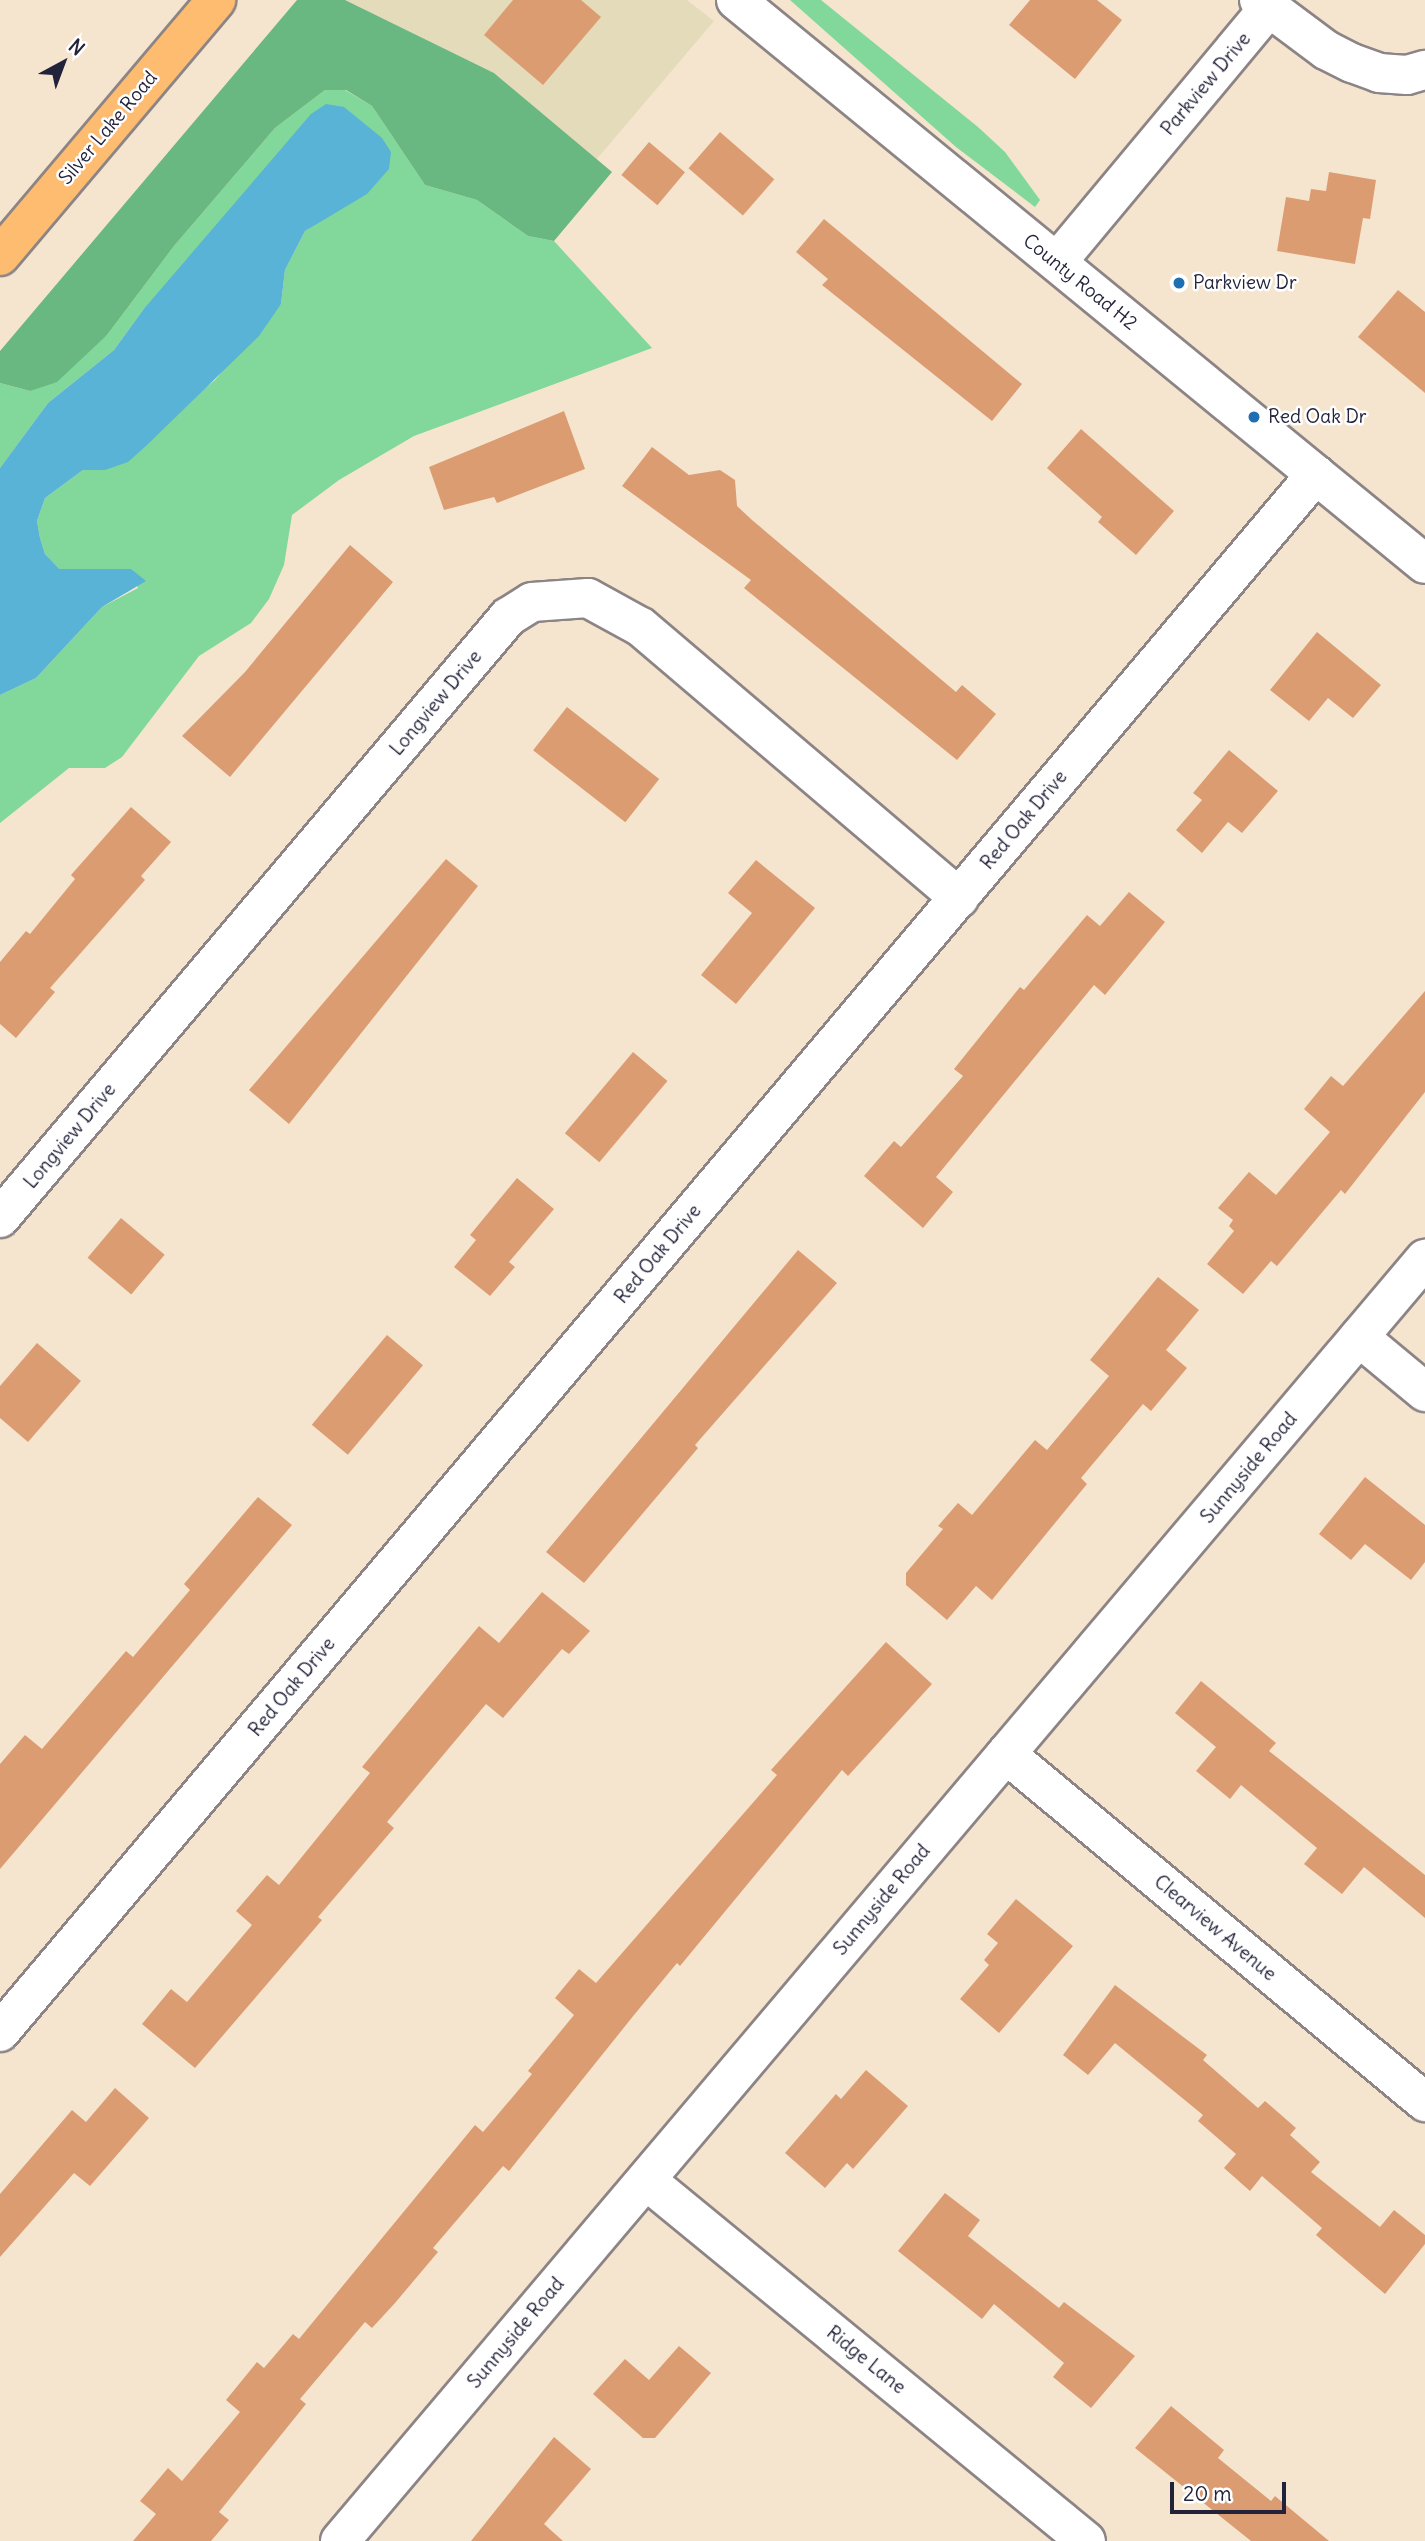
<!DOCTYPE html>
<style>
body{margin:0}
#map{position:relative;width:1425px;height:2541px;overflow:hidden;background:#f5e5cf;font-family:Delius,sans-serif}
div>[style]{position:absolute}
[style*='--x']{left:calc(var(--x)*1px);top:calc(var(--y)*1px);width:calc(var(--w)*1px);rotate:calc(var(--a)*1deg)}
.built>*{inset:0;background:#e4dbba}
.green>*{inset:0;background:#82d79a}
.forest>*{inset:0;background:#69b882}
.water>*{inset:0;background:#58b3d6}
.building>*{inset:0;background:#dc9c72;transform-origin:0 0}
.roads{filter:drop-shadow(2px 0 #8c8485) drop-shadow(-2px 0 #8c8485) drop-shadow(0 2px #8c8485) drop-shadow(0 -2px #8c8485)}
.minor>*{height:38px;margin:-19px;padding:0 19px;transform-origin:19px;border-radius:19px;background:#fff}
.major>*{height:38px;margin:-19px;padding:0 19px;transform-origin:19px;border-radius:19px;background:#fdbc70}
.dots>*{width:19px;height:19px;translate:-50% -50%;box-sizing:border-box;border:4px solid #fff;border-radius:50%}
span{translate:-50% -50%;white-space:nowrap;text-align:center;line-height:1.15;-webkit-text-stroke:5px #fff;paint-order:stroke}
.street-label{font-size:19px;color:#22223b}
.poi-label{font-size:19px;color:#22223b}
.left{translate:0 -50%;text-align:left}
.north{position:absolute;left:28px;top:28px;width:70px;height:70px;-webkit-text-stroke:5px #fff;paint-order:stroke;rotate:41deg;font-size:19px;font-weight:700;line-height:28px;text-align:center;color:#22223b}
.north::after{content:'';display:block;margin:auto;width:24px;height:32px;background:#22223b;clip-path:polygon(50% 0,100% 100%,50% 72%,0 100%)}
.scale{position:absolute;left:1170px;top:2482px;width:116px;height:32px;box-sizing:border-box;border:4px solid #22223b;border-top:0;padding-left:9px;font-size:21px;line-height:24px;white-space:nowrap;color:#22223b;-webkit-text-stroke:5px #fff;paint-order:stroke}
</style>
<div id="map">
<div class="built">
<i style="clip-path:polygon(345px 0,687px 0,714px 21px,596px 160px,494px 73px)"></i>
</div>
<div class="green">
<i style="clip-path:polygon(790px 0,821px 0,978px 127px,1005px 152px,1040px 200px,1035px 207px,956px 147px)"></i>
<i style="clip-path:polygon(325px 90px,345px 90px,372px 106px,425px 185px,477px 200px,528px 236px,554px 241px,652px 348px,414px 436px,339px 480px,292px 515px,284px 565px,269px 599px,251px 623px,199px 656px,122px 757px,105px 768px,69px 768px,0 823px,0 695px,36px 678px,102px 607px,138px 588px,131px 569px,59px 570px,45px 554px,40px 538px,37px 521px,45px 498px,83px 470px,105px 470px,215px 380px,281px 304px,285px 270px,305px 231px,326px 217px,143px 310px,114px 350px,48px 403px,0 468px,0 383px,30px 391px,107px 335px,174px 246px,275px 128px)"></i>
</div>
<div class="forest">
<i style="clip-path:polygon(297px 0,345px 0,494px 73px,612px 172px,554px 241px,528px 236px,477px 200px,425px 185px,372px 106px,346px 90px,325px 90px,275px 128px,174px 246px,107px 335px,57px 382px,30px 391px,0 383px,0 351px)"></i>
</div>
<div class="water">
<i style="clip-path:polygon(326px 104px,344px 107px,382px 138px,391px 152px,389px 169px,367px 194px,305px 231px,285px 270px,281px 304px,259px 336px,147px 445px,128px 462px,105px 470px,83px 470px,45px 498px,37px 521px,40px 538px,45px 554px,59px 569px,131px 569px,146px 581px,102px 607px,36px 678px,0 695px,0 468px,48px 403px,114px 350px,143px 310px,311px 114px)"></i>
</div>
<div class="building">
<i style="clip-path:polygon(513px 0,581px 0,601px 17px,543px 85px,484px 35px)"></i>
<i style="clip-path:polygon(1030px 0,1097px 0,1122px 20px,1075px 79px,1009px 25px)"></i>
<i style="left:720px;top:132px;width:72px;height:48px;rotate:41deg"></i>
<i style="left:649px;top:142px;width:47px;height:43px;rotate:40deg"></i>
<i style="clip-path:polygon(1329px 172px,1376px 180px,1370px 219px,1363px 218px,1355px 264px,1277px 251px,1286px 197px,1309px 201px,1311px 189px,1326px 191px)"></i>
<i style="clip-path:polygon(824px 219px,1022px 384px,992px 421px,822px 285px,828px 279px,796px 252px)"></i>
<i style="clip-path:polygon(1398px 290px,1425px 312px,1425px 393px,1358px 337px)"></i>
<i style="clip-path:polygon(564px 411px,585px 469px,497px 503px,494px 497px,444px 510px,429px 467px)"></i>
<i style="clip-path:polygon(1081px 429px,1174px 511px,1136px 555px,1098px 522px,1102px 517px,1047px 468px)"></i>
<i style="clip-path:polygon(652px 447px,689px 475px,720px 470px,735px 480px,737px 506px,752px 520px,956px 692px,962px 685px,996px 714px,957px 760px,744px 588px,751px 580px,622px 486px)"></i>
<i style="clip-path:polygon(350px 545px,393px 582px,230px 777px,182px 736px,245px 672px)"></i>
<i style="clip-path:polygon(1317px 632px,1381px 685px,1353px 718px,1328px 698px,1309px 721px,1270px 690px)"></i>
<i style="left:567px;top:707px;width:117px;height:55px;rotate:38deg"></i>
<i style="clip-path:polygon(1229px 750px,1278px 791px,1242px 833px,1228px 822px,1202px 853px,1176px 830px,1202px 800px,1193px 793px)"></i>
<i style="clip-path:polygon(131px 807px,171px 842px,141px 876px,145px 880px,50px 988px,55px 992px,16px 1038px,0 1024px,0 962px,26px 931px,30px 934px,75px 879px,71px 875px)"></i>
<i style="clip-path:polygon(446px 859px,478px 886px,289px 1124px,249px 1090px)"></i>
<i style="clip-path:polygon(756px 860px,815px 908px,736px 1004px,701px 975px,752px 913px,728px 893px)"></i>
<i style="clip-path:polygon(1129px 892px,1165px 922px,1105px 995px,1094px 985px,964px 1143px,936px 1177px,953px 1192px,923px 1228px,864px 1176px,894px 1141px,901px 1147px,963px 1076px,954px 1069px,1020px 987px,1024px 990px,1087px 915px,1100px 926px)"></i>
<i style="clip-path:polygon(1425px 991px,1425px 1092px,1345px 1194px,1341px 1190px,1277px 1266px,1271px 1261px,1243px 1294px,1207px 1264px,1234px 1231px,1229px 1226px,1233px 1220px,1218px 1208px,1249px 1172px,1276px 1195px,1330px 1132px,1304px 1109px,1331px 1076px,1343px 1086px)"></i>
<i style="left:633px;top:1052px;width:45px;height:106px;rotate:40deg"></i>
<i style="clip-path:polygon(517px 1178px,554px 1209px,509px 1262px,515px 1267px,490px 1296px,454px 1267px,476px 1240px,470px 1235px)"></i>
<i style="left:121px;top:1218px;width:57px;height:52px;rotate:40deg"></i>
<i style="clip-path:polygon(798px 1250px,837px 1283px,695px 1445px,698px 1448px,584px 1583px,546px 1552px)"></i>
<i style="clip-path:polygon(1158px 1277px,1199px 1310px,1166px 1350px,1187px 1368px,1151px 1411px,1143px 1404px,1081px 1478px,1087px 1484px,992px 1600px,976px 1586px,947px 1620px,906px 1585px,906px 1573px,943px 1529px,938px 1526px,958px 1503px,972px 1515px,1035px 1440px,1047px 1450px,1109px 1376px,1090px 1360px)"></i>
<i style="left:387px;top:1335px;width:47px;height:117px;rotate:40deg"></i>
<i style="clip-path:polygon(37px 1343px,81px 1381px,28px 1442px,0 1418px,0 1386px)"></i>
<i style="clip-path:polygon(1365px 1477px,1425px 1525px,1425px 1562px,1411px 1580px,1365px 1544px,1351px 1560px,1319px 1534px)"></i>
<i style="clip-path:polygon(258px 1497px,292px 1525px,0 1869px,0 1764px,25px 1735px,42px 1749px,126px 1651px,133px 1657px,190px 1590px,184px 1584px)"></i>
<i style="clip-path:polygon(542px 1592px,590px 1631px,569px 1654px,562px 1649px,503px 1718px,486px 1704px,387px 1822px,394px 1828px,318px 1917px,322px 1920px,195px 2068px,142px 2024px,171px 1989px,187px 2002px,252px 1925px,236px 1911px,267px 1875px,279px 1885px,370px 1773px,362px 1767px,479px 1626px,499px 1643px)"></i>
<i style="clip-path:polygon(886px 1642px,932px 1684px,848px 1776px,842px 1770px,680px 1966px,677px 1963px,634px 2015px,509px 2171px,503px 2166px,433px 2248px,438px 2252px,395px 2303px,372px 2328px,365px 2322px,300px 2399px,306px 2404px,219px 2512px,229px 2520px,211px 2541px,133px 2541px,156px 2514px,140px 2501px,168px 2468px,182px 2481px,240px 2412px,226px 2400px,257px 2362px,264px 2368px,293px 2334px,299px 2339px,475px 2125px,483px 2132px,532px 2074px,528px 2071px,574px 2015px,555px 1998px,579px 1969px,596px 1983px,777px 1775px,771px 1770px)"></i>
<i style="clip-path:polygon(1201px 1681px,1276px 1743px,1269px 1751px,1425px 1875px,1425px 1918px,1364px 1867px,1342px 1894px,1304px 1864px,1317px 1848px,1241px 1785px,1230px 1799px,1196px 1771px,1216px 1747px,1175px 1713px)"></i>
<i style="clip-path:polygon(1016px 1899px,1073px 1946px,999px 2033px,960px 1999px,989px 1965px,984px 1960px,998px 1943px,987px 1934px)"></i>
<i style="clip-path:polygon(1115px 1985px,1207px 2055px,1203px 2060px,1258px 2108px,1265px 2101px,1296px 2128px,1290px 2135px,1320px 2162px,1311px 2172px,1380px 2227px,1394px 2210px,1425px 2235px,1425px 2244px,1385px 2294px,1316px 2235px,1322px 2228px,1262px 2176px,1250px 2191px,1224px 2168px,1236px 2154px,1198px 2121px,1203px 2115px,1115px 2043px,1088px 2075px,1063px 2055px)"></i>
<i style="clip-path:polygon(866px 2070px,908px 2106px,853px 2169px,847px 2163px,825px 2188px,785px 2153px,836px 2094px,841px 2099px)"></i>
<i style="clip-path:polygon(115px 2088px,149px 2118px,90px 2186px,74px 2173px,0 2257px,0 2194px,72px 2110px,86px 2122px)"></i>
<i style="clip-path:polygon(945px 2193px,980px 2220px,968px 2236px,1059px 2308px,1064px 2302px,1135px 2356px,1091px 2408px,1053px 2377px,1064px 2363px,994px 2304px,982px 2319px,898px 2251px)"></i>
<i style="clip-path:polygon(679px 2346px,711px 2373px,655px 2438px,643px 2438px,593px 2394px,625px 2359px,649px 2380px)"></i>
<i style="clip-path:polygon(1171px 2406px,1224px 2450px,1218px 2458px,1271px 2501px,1275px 2496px,1329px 2541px,1251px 2541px,1135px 2448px)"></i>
<i style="clip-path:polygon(554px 2437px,591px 2469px,544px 2524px,563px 2541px,471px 2541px)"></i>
</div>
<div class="roads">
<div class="minor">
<i style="--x:736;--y:0;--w:890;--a:39.3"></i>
<i style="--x:1259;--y:0;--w:84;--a:36.7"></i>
<i style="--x:1326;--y:50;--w:29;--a:27"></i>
<i style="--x:1352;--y:63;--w:29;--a:20"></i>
<i style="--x:1379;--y:73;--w:28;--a:4"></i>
<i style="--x:1407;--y:75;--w:19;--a:-16"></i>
<i style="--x:1057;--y:262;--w:331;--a:-50.2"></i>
<i style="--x:0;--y:1218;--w:787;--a:-49.79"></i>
<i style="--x:508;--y:617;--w:28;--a:-32"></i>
<i style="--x:532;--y:602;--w:56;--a:-4.1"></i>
<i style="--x:588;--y:598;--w:60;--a:28.7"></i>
<i style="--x:641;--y:627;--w:418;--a:40.4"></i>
<i style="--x:1359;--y:1337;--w:86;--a:39.8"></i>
<i style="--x:1006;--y:1754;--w:545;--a:39.71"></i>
<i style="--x:0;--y:2032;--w:2039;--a:-49.81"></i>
<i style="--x:646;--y:2180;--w:569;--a:39.37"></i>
<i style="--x:340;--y:2541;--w:1680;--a:-49.76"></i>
</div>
<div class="major">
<i style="--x:0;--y:256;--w:335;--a:-49.8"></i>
</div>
</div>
<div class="dots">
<i style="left:1179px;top:283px;background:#1f6fb2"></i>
<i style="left:1254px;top:417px;background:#1f6fb2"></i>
</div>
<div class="street-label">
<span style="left:1206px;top:84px;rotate:-50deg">Parkview Drive</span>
<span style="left:108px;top:128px;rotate:-50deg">Silver Lake Road</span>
<span style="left:1080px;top:282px;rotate:39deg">County Road H2</span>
<span style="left:436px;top:703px;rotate:-50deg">Longview Drive</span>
<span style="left:1024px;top:820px;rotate:-50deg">Red Oak Drive</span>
<span style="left:70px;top:1136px;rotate:-50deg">Longview Drive</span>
<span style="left:658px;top:1254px;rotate:-50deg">Red Oak Drive</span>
<span style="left:1249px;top:1468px;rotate:-50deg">Sunnyside Road</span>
<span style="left:292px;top:1687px;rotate:-50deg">Red Oak Drive</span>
<span style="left:882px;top:1900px;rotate:-50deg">Sunnyside Road</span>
<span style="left:1215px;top:1928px;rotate:40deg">Clearview Avenue</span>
<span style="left:516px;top:2333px;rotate:-50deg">Sunnyside Road</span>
<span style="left:866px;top:2360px;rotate:39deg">Ridge Lane</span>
</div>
<div class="poi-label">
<span class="left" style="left:1193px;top:283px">Parkview Dr</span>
<span class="left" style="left:1268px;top:417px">Red Oak Dr</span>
</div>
<div class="north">N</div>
<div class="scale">20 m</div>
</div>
